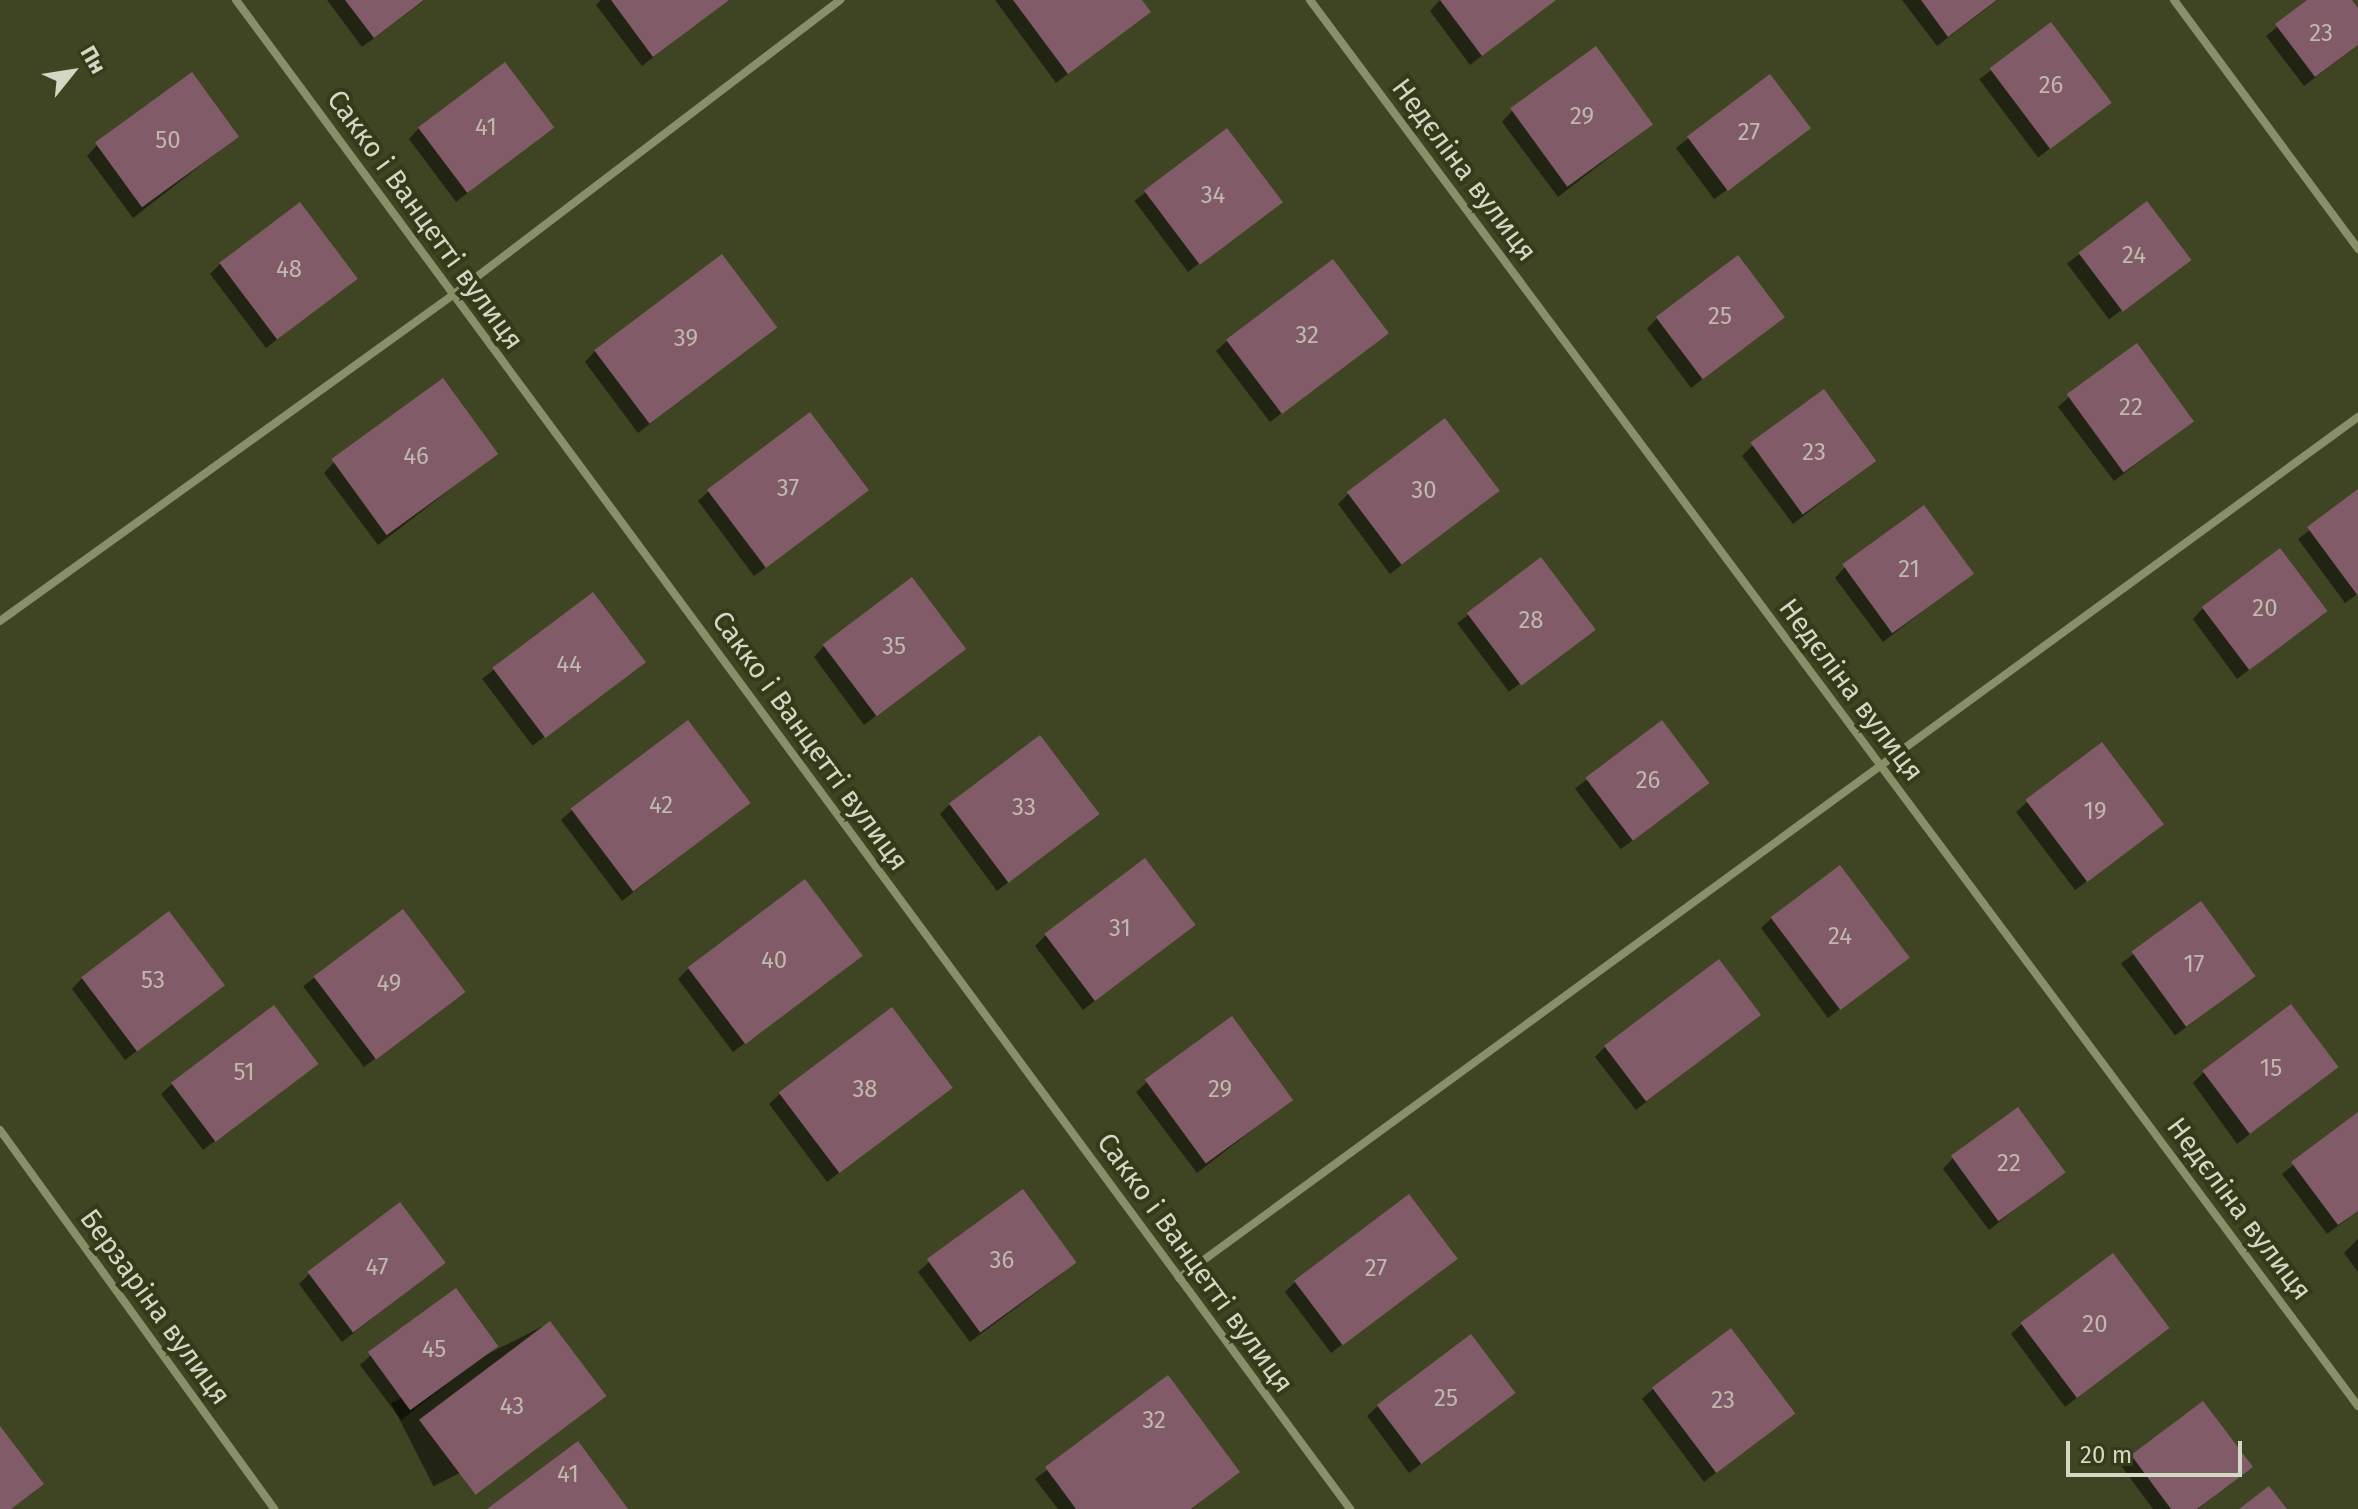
<!DOCTYPE html>
<meta charset="utf-8">
<style>
body{margin:0}
#map{position:relative;width:2358px;height:1509px;overflow:hidden;background:#3f4522;font-family:"Fira Sans",sans-serif}
div>[style]{position:absolute}
[style*='--x']{left:calc(var(--x)*1px);top:calc(var(--y)*1px);width:calc(var(--w)*1px);rotate:calc(var(--a)*1deg)}
.shadow>*{inset:0;background:#0007;transform-origin:0 0}
.building>*{inset:0;background:#825b68;transform-origin:0 0}
.street>*{height:8px;margin:-4px;padding:0 4px;transform-origin:4px;border-radius:4px;background:#88906a}
span{translate:-50% -50%;white-space:nowrap;text-align:center;line-height:1.15;-webkit-text-stroke:8px #353a18;paint-order:stroke}
.number-label{font-size:24px;color:#bfb9ad}
.number-label span{-webkit-text-stroke-width:0}
.street-label{font-size:28px;color:#d3d8c4}
.north{position:absolute;left:32px;top:32px;width:80px;height:80px;-webkit-text-stroke:6px #353a18;paint-order:stroke;rotate:60deg;font-size:22px;font-weight:700;line-height:32px;text-align:center;color:#d3d8c4}
.north::after{content:'';display:block;margin:auto;width:28px;height:36px;background:#d3d8c4;clip-path:polygon(50% 0,100% 100%,50% 72%,0 100%)}
.scale{position:absolute;left:2066px;top:1441px;width:176px;height:36px;box-sizing:border-box;border:4px solid #d3d8c4;border-top:0;padding-left:10px;font-size:24px;line-height:28px;white-space:nowrap;color:#d3d8c4;-webkit-text-stroke:6px #353a18;paint-order:stroke}
</style>
<div id="map">
<div class="shadow">
<i style="clip-path:polygon(327px 0,425px 0,362px 47px)"></i>
<i style="clip-path:polygon(601px 0,727px 0,642px 66px,596px 5px)"></i>
<i style="clip-path:polygon(995px 0,1140px 0,1148px 11px,1056px 83px)"></i>
<i style="clip-path:polygon(1440px 0,1554px 0,1470px 65px,1430px 11px)"></i>
<i style="clip-path:polygon(1902px 0,1998px 0,1937px 46px)"></i>
<i style="clip-path:polygon(2310px 0,2349px 0,2358px 12px,2358px 45px,2304px 86px,2266px 36px)"></i>
<i style="left:2051px;top:25px;width:98px;height:90px;rotate:53deg"></i>
<i style="left:1770px;top:77px;width:64px;height:118px;rotate:53deg"></i>
<i style="clip-path:polygon(1512px 111px,1651px 125px,1558px 197px,1502px 122px)"></i>
<i style="clip-path:polygon(419px 128px,551px 128px,456px 202px,409px 139px)"></i>
<i style="left:1227px;top:131px;width:89px;height:116px;rotate:53deg"></i>
<i style="clip-path:polygon(237px 137px,133px 218px,87px 156px,97px 145px)"></i>
<i style="left:2146px;top:204px;width:70px;height:99px;rotate:53deg"></i>
<i style="clip-path:polygon(220px 264px,356px 278px,266px 348px,210px 274px)"></i>
<i style="clip-path:polygon(1782px 317px,1691px 388px,1647px 329px,1657px 318px)"></i>
<i style="clip-path:polygon(776px 327px,638px 433px,585px 362px,595px 351px)"></i>
<i style="clip-path:polygon(1386px 333px,1270px 422px,1216px 351px,1227px 341px)"></i>
<i style="clip-path:polygon(2069px 397px,2180px 431px,2114px 481px,2058px 407px)"></i>
<i style="clip-path:polygon(1752px 446px,1874px 461px,1793px 524px,1742px 456px)"></i>
<i style="clip-path:polygon(496px 454px,378px 545px,324px 473px,334px 462px)"></i>
<i style="clip-path:polygon(709px 491px,855px 500px,754px 576px,698px 501px)"></i>
<i style="clip-path:polygon(1497px 491px,1390px 574px,1338px 504px,1349px 493px)"></i>
<i style="clip-path:polygon(2358px 492px,2358px 594px,2345px 603px,2298px 539px)"></i>
<i style="left:1541px;top:560px;width:86px;height:105px;rotate:53deg"></i>
<i style="clip-path:polygon(1845px 567px,1972px 573px,1883px 642px,1835px 578px)"></i>
<i style="left:593px;top:595px;width:84px;height:139px;rotate:53deg"></i>
<i style="clip-path:polygon(2203px 608px,2325px 611px,2237px 679px,2193px 619px)"></i>
<i style="clip-path:polygon(824px 646px,963px 648px,864px 725px,814px 657px)"></i>
<i style="left:1662px;top:723px;width:76px;height:109px;rotate:53deg"></i>
<i style="clip-path:polygon(2027px 802px,2151px 834px,2075px 890px,2016px 812px)"></i>
<i style="clip-path:polygon(749px 803px,622px 901px,561px 820px,572px 810px)"></i>
<i style="clip-path:polygon(950px 804px,1096px 814px,997px 891px,940px 814px)"></i>
<i style="left:2200px;top:904px;width:90px;height:99px;rotate:53deg"></i>
<i style="left:403px;top:911px;width:101px;height:125px;rotate:53deg"></i>
<i style="clip-path:polygon(1772px 918px,1906px 958px,1828px 1018px,1761px 928px)"></i>
<i style="clip-path:polygon(1192px 924px,1083px 1010px,1035px 946px,1045px 936px)"></i>
<i style="clip-path:polygon(849px 966px,733px 1052px,678px 979px,688px 969px)"></i>
<i style="clip-path:polygon(82px 978px,222px 985px,125px 1060px,72px 989px)"></i>
<i style="clip-path:polygon(1758px 1015px,1636px 1110px,1595px 1057px,1606px 1046px)"></i>
<i style="clip-path:polygon(315px 1064px,203px 1150px,161px 1094px,172px 1084px)"></i>
<i style="clip-path:polygon(2337px 1067px,2237px 1144px,2193px 1083px,2203px 1073px)"></i>
<i style="clip-path:polygon(1147px 1082px,1291px 1100px,1197px 1173px,1136px 1092px)"></i>
<i style="clip-path:polygon(950px 1088px,827px 1182px,769px 1104px,780px 1094px)"></i>
<i style="clip-path:polygon(2358px 1114px,2358px 1211px,2327px 1234px,2282px 1174px)"></i>
<i style="clip-path:polygon(1953px 1158px,2063px 1172px,1989px 1230px,1943px 1169px)"></i>
<i style="clip-path:polygon(2358px 1239px,2358px 1272px,2344px 1253px)"></i>
<i style="clip-path:polygon(1455px 1258px,1331px 1353px,1285px 1292px,1296px 1281px)"></i>
<i style="clip-path:polygon(929px 1262px,1064px 1272px,970px 1342px,918px 1272px)"></i>
<i style="clip-path:polygon(443px 1263px,342px 1342px,299px 1284px,309px 1274px)"></i>
<i style="left:549px;top:1323px;width:93px;height:177px;rotate:63deg"></i>
<i style="clip-path:polygon(2022px 1324px,2167px 1328px,2065px 1407px,2011px 1334px)"></i>
<i style="clip-path:polygon(496px 1346px,401px 1420px,360px 1365px,371px 1355px)"></i>
<i style="clip-path:polygon(1168px 1378px,1237px 1472px,1192px 1509px,1058px 1509px,1035px 1479px)"></i>
<i style="clip-path:polygon(1653px 1389px,1792px 1414px,1704px 1482px,1642px 1399px)"></i>
<i style="clip-path:polygon(1513px 1393px,1409px 1473px,1367px 1416px,1378px 1406px)"></i>
<i style="clip-path:polygon(2132px 1456px,2250px 1467px,2198px 1509px,2153px 1509px,2122px 1467px)"></i>
</div>
<div class="building">
<i style="clip-path:polygon(345px 0,424px 0,374px 38px)"></i>
<i style="clip-path:polygon(611px 0,729px 0,653px 57px)"></i>
<i style="clip-path:polygon(1013px 0,1142px 0,1151px 12px,1068px 74px)"></i>
<i style="clip-path:polygon(1440px 0,1556px 0,1482px 56px)"></i>
<i style="clip-path:polygon(1921px 0,1997px 0,1948px 37px)"></i>
<i style="clip-path:polygon(2307px 0,2352px 0,2358px 8px,2358px 45px,2315px 77px,2275px 24px)"></i>
<i style="left:2051px;top:22px;width:101px;height:77px;rotate:53deg"></i>
<i style="left:1596px;top:46px;width:97px;height:106px;rotate:54deg"></i>
<i style="left:505px;top:62px;width:82px;height:109px;rotate:53deg"></i>
<i style="left:192px;top:72px;width:80px;height:120px;rotate:54deg"></i>
<i style="left:1770px;top:74px;width:68px;height:104px;rotate:53deg"></i>
<i style="left:1227px;top:128px;width:93px;height:104px;rotate:53deg"></i>
<i style="left:2147px;top:201px;width:74px;height:86px;rotate:53deg"></i>
<i style="left:300px;top:202px;width:96px;height:101px;rotate:53deg"></i>
<i style="left:722px;top:254px;width:92px;height:160px;rotate:53deg"></i>
<i style="left:1738px;top:255px;width:78px;height:103px;rotate:53deg"></i>
<i style="left:1333px;top:259px;width:93px;height:134px;rotate:53deg"></i>
<i style="left:2137px;top:343px;width:97px;height:87px;rotate:54deg"></i>
<i style="left:443px;top:378px;width:94px;height:138px;rotate:54deg"></i>
<i style="left:1824px;top:389px;width:89px;height:91px;rotate:54deg"></i>
<i style="left:810px;top:412px;width:98px;height:129px;rotate:53deg"></i>
<i style="left:1445px;top:418px;width:91px;height:123px;rotate:53deg"></i>
<i style="clip-path:polygon(2358px 489px,2358px 596px,2307px 527px)"></i>
<i style="left:1924px;top:505px;width:85px;height:101px;rotate:54deg"></i>
<i style="left:2280px;top:548px;width:79px;height:98px;rotate:53deg"></i>
<i style="left:1541px;top:557px;width:91px;height:93px;rotate:53deg"></i>
<i style="left:912px;top:577px;width:90px;height:112px;rotate:53deg"></i>
<i style="left:593px;top:592px;width:88px;height:126px;rotate:53deg"></i>
<i style="left:688px;top:720px;width:104px;height:147px;rotate:53deg"></i>
<i style="left:1662px;top:720px;width:79px;height:96px;rotate:53deg"></i>
<i style="left:1040px;top:735px;width:99px;height:114px;rotate:53deg"></i>
<i style="left:2102px;top:742px;width:103px;height:96px;rotate:53deg"></i>
<i style="left:1145px;top:858px;width:84px;height:126px;rotate:53deg"></i>
<i style="left:1840px;top:865px;width:116px;height:87px;rotate:53deg"></i>
<i style="left:805px;top:879px;width:96px;height:147px;rotate:53deg"></i>
<i style="left:2201px;top:901px;width:93px;height:86px;rotate:54deg"></i>
<i style="left:403px;top:909px;width:104px;height:112px;rotate:53deg"></i>
<i style="left:169px;top:911px;width:93px;height:110px;rotate:53deg"></i>
<i style="left:1719px;top:959px;width:70px;height:144px;rotate:53deg"></i>
<i style="left:2291px;top:1004px;width:79px;height:111px;rotate:53deg"></i>
<i style="left:274px;top:1005px;width:74px;height:129px;rotate:53deg"></i>
<i style="left:892px;top:1007px;width:101px;height:142px;rotate:53deg"></i>
<i style="left:1232px;top:1016px;width:104px;height:108px;rotate:54deg"></i>
<i style="left:2018px;top:1107px;width:81px;height:83px;rotate:54deg"></i>
<i style="clip-path:polygon(2358px 1112px,2358px 1211px,2338px 1225px,2291px 1162px)"></i>
<i style="left:1023px;top:1189px;width:91px;height:119px;rotate:54deg"></i>
<i style="left:1409px;top:1194px;width:81px;height:144px;rotate:53deg"></i>
<i style="left:400px;top:1202px;width:76px;height:116px;rotate:53deg"></i>
<i style="left:2113px;top:1253px;width:94px;height:116px;rotate:53deg"></i>
<i style="left:456px;top:1288px;width:72px;height:109px;rotate:54deg"></i>
<i style="left:550px;top:1321px;width:94px;height:164px;rotate:53deg"></i>
<i style="left:1731px;top:1328px;width:107px;height:99px;rotate:53deg"></i>
<i style="left:1471px;top:1334px;width:74px;height:118px;rotate:53deg"></i>
<i style="clip-path:polygon(1168px 1375px,1240px 1472px,1191px 1509px,1076px 1509px,1045px 1467px)"></i>
<i style="clip-path:polygon(2203px 1401px,2253px 1467px,2197px 1509px,2171px 1509px,2131px 1455px)"></i>
<i style="clip-path:polygon(0 1426px,44px 1484px,11px 1509px,0 1509px)"></i>
<i style="clip-path:polygon(578px 1441px,628px 1509px,487px 1509px)"></i>
<i style="clip-path:polygon(2269px 1486px,2287px 1509px,2239px 1509px)"></i>
</div>
<div class="street">
<i style="--x:236;--y:0;--w:1876;--a:53.56"></i>
<i style="--x:1310;--y:0;--w:1754;--a:53.3"></i>
<i style="--x:2174;--y:0;--w:310;--a:53.5"></i>
<i style="--x:0;--y:621;--w:558;--a:-35.74"></i>
<i style="--x:453;--y:295;--w:487;--a:-37.3"></i>
<i style="--x:0;--y:1130;--w:468;--a:54.1"></i>
<i style="--x:1179;--y:1278;--w:1460;--a:-36.14"></i>
</div>
<div class="number-label">
<span style="left:2321px;top:34px">23</span>
<span style="left:2051px;top:86px">26</span>
<span style="left:1582px;top:117px">29</span>
<span style="left:486px;top:128px">41</span>
<span style="left:1749px;top:133px">27</span>
<span style="left:168px;top:141px">50</span>
<span style="left:1213px;top:196px">34</span>
<span style="left:2134px;top:256px">24</span>
<span style="left:289px;top:270px">48</span>
<span style="left:1720px;top:317px">25</span>
<span style="left:1307px;top:336px">32</span>
<span style="left:686px;top:339px">39</span>
<span style="left:2131px;top:408px">22</span>
<span style="left:1814px;top:453px">23</span>
<span style="left:416px;top:457px">46</span>
<span style="left:788px;top:489px">37</span>
<span style="left:1424px;top:491px">30</span>
<span style="left:1909px;top:570px">21</span>
<span style="left:2265px;top:609px">20</span>
<span style="left:1531px;top:621px">28</span>
<span style="left:894px;top:647px">35</span>
<span style="left:569px;top:665px">44</span>
<span style="left:1648px;top:781px">26</span>
<span style="left:661px;top:806px">42</span>
<span style="left:1024px;top:808px">33</span>
<span style="left:2095px;top:812px">19</span>
<span style="left:1120px;top:929px">31</span>
<span style="left:1840px;top:937px">24</span>
<span style="left:774px;top:961px">40</span>
<span style="left:2194px;top:965px">17</span>
<span style="left:153px;top:981px">53</span>
<span style="left:389px;top:984px">49</span>
<span style="left:2271px;top:1069px">15</span>
<span style="left:244px;top:1073px">51</span>
<span style="left:865px;top:1090px">38</span>
<span style="left:1220px;top:1090px">29</span>
<span style="left:2009px;top:1164px">22</span>
<span style="left:1002px;top:1261px">36</span>
<span style="left:377px;top:1268px">47</span>
<span style="left:1376px;top:1269px">27</span>
<span style="left:2095px;top:1325px">20</span>
<span style="left:434px;top:1350px">45</span>
<span style="left:1446px;top:1399px">25</span>
<span style="left:1723px;top:1401px">23</span>
<span style="left:512px;top:1407px">43</span>
<span style="left:1154px;top:1421px">32</span>
<span style="left:568px;top:1475px">41</span>
</div>
<div class="street-label">
<span style="left:1464px;top:170px;rotate:53deg">Недєліна вулиця</span>
<span style="left:425px;top:220px;rotate:54deg">Сакко і Ванцетті вулиця</span>
<span style="left:1851px;top:690px;rotate:53deg">Недєліна вулиця</span>
<span style="left:810px;top:741px;rotate:54deg">Сакко і Ванцетті вулиця</span>
<span style="left:2239px;top:1209px;rotate:53deg">Недєліна вулиця</span>
<span style="left:1195px;top:1263px;rotate:54deg">Сакко і Ванцетті вулиця</span>
<span style="left:155px;top:1307px;rotate:54deg">Берзаріна вулиця</span>
</div>
<div class="north">Пн</div>
<div class="scale">20 m</div>
</div>
